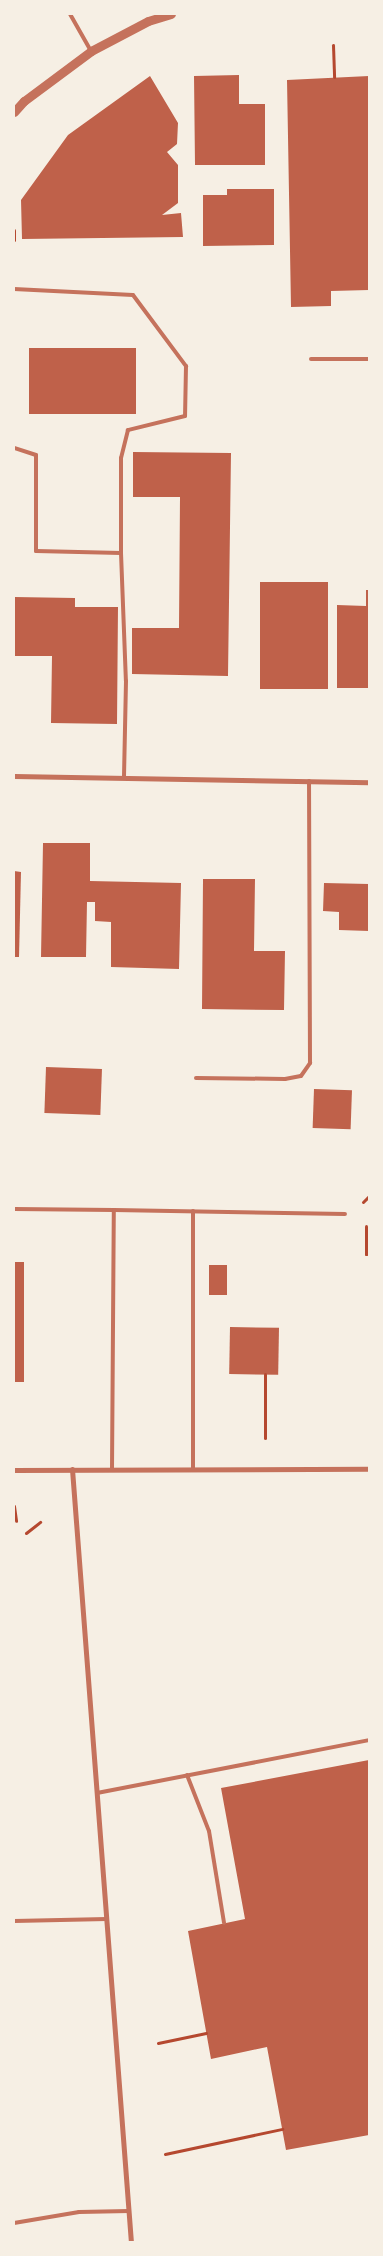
<!DOCTYPE html>
<style>
body{margin:0}
#map{position:relative;width:383px;height:2256px;overflow:hidden;background:#f6efe4;font-family:Helvetica,sans-serif}
div>[style]{position:absolute}
[style*='--x']{left:calc(var(--x)*1px);top:calc(var(--y)*1px);width:calc(var(--w)*1px);rotate:calc(var(--a)*1deg)}
.building>*{inset:0;background:#bf614a;transform-origin:0 0}
.path>*{height:3px;margin:-1.5px;padding:0 1.5px;transform-origin:1.5px;border-radius:1.5px;background:#b5482f}
.service>*{height:4px;margin:-2px;padding:0 2px;transform-origin:2px;border-radius:2px;background:#c5725c}
.minor>*{height:5px;margin:-2.5px;padding:0 2.5px;transform-origin:2.5px;border-radius:2.5px;background:#c5725c}
.tertiary>*{height:9px;margin:-4.5px;padding:0 4.5px;transform-origin:4.5px;border-radius:4.5px;background:#c5725c}
span{translate:-50% -50%;white-space:nowrap;text-align:center;line-height:1.15;-webkit-text-stroke:5px #f6efe4;paint-order:stroke}
.frame{position:absolute;inset:0;border:15px solid #f6efe4;pointer-events:none}
</style>
<div id="map">
<div class="building">
<i style="clip-path:polygon(239px 75px,239px 104px,265px 104px,265px 165px,195px 165px,194px 76px)"></i>
<i style="clip-path:polygon(150px 76px,178px 123px,177px 144px,167px 152px,178px 165px,178px 203px,162px 215px,181px 213px,183px 237px,22px 239px,21px 200px,68px 135px)"></i>
<i style="clip-path:polygon(369px 76px,369px 290px,331px 291px,331px 306px,291px 307px,287px 80px)"></i>
<i style="clip-path:polygon(227px 189px,274px 189px,274px 245px,203px 246px,203px 195px,227px 195px)"></i>
<i style="left:29px;top:348px;width:107px;height:66px"></i>
<i style="clip-path:polygon(133px 452px,231px 453px,228px 676px,132px 674px,132px 628px,179px 628px,180px 497px,133px 497px)"></i>
<i style="left:260px;top:582px;width:68px;height:107px"></i>
<i style="clip-path:polygon(366px 590px,369px 590px,369px 688px,337px 688px,337px 605px,366px 606px)"></i>
<i style="clip-path:polygon(14px 597px,75px 598px,75px 607px,118px 607px,117px 724px,51px 723px,52px 656px,14px 656px)"></i>
<i style="clip-path:polygon(43px 843px,90px 843px,90px 881px,181px 883px,179px 969px,111px 967px,111px 922px,95px 921px,95px 902px,87px 902px,86px 957px,41px 957px)"></i>
<i style="clip-path:polygon(14px 871px,21px 872px,19px 957px,14px 957px)"></i>
<i style="clip-path:polygon(203px 879px,255px 879px,254px 951px,285px 951px,284px 1010px,202px 1009px)"></i>
<i style="clip-path:polygon(324px 883px,369px 884px,369px 931px,339px 930px,339px 912px,323px 911px)"></i>
<i style="left:46px;top:1067px;width:56px;height:46px;rotate:2deg"></i>
<i style="left:314px;top:1089px;width:38px;height:39px;rotate:2deg"></i>
<i style="left:14px;top:1262px;width:10px;height:120px"></i>
<i style="left:209px;top:1265px;width:18px;height:30px"></i>
<i style="left:230px;top:1327px;width:49px;height:47px;rotate:1deg"></i>
<i style="clip-path:polygon(369px 1760px,369px 2135px,286px 2150px,267px 2047px,211px 2059px,188px 1931px,245px 1919px,221px 1788px)"></i>
</div>
<div class="path">
<i style="--x:333;--y:45;--w:32;--a:88"></i>
<i style="--x:14;--y:230;--w:10;--a:90"></i>
<i style="--x:363;--y:1202;--w:8;--a:-45"></i>
<i style="--x:366;--y:1226;--w:28;--a:90"></i>
<i style="--x:366;--y:1254;--w:3;--a:-18"></i>
<i style="--x:265;--y:1438;--w:64;--a:-90"></i>
<i style="--x:14;--y:1506;--w:15;--a:82"></i>
<i style="--x:26;--y:1533;--w:18;--a:-38"></i>
<i style="--x:158;--y:2043;--w:49;--a:-11.8"></i>
<i style="--x:165;--y:2154;--w:120;--a:-12.1"></i>
</div>
<div class="service">
<i style="--x:70;--y:14;--w:43;--a:60.4"></i>
<i style="--x:14;--y:289;--w:119;--a:2.9"></i>
<i style="--x:133;--y:295;--w:89;--a:53.3"></i>
<i style="--x:186;--y:366;--w:50;--a:91.1"></i>
<i style="--x:185;--y:416;--w:59;--a:166.2"></i>
<i style="--x:128;--y:430;--w:29;--a:104"></i>
<i style="--x:121;--y:458;--w:95;--a:90"></i>
<i style="--x:121;--y:553;--w:85;--a:-178.7"></i>
<i style="--x:36;--y:551;--w:96;--a:-90"></i>
<i style="--x:36;--y:455;--w:23;--a:-162"></i>
<i style="--x:311;--y:359;--w:58;--a:0"></i>
<i style="--x:121;--y:553;--w:128;--a:87.8"></i>
<i style="--x:126;--y:681;--w:97;--a:91.2"></i>
<i style="--x:196;--y:1078;--w:89;--a:0.6"></i>
<i style="--x:285;--y:1079;--w:16;--a:-11"></i>
<i style="--x:301;--y:1076;--w:16;--a:-55"></i>
<i style="--x:310;--y:1063;--w:282;--a:-90.2"></i>
<i style="--x:14;--y:1209;--w:100;--a:0.6"></i>
<i style="--x:193;--y:1211;--w:258;--a:90"></i>
<i style="--x:112;--y:1469;--w:259;--a:-89.6"></i>
<i style="--x:114;--y:1210;--w:231;--a:1"></i>
<i style="--x:187;--y:1775;--w:60;--a:68.6"></i>
<i style="--x:209;--y:1831;--w:93;--a:80.7"></i>
<i style="--x:97;--y:1793;--w:277;--a:-11"></i>
<i style="--x:14;--y:1921;--w:93;--a:-1.2"></i>
<i style="--x:14;--y:2223;--w:66;--a:-9.6"></i>
<i style="--x:79;--y:2212;--w:50;--a:-1.1"></i>
</div>
<div class="minor">
<i style="--x:14;--y:776;--w:355;--a:1"></i>
<i style="--x:72;--y:1469;--w:775;--a:85.64"></i>
<i style="--x:14;--y:1470;--w:355;--a:-0.2"></i>
</div>
<div class="tertiary">
<i style="--x:14;--y:112;--w:15;--a:-48"></i>
<i style="--x:24;--y:101;--w:84;--a:-36.7"></i>
<i style="--x:91;--y:51;--w:64;--a:-27.8"></i>
<i style="--x:148;--y:21;--w:24;--a:-17"></i>
</div>
<div class="frame"></div>
</div>
